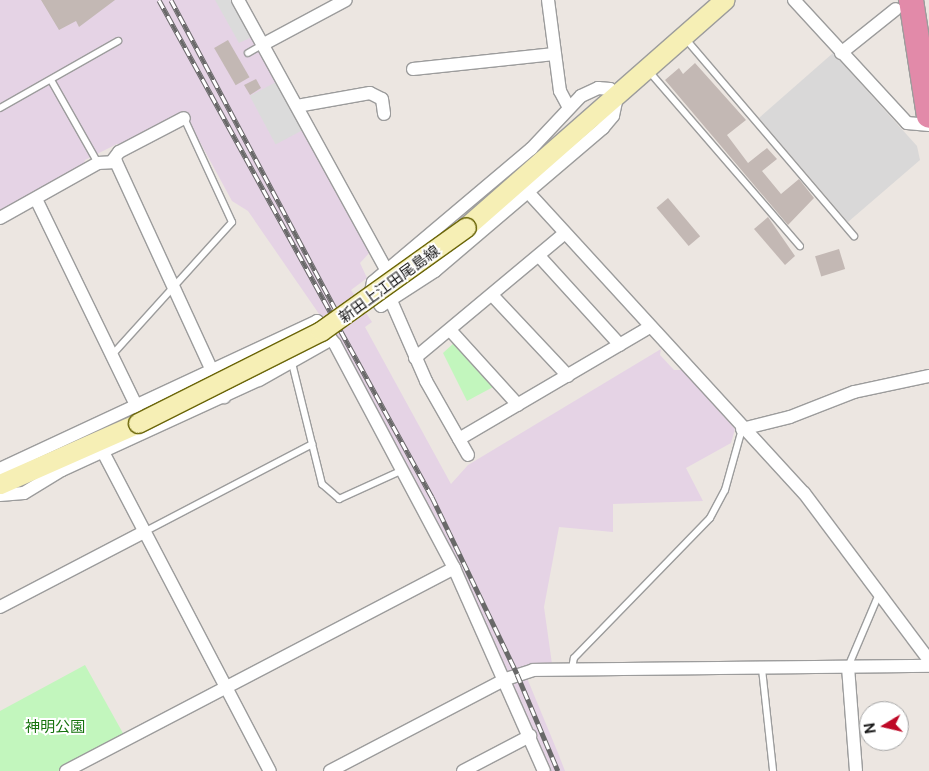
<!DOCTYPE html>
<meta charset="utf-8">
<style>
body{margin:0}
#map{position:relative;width:929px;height:771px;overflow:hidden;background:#ece6e1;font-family:"Public Sans","Noto Sans JP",sans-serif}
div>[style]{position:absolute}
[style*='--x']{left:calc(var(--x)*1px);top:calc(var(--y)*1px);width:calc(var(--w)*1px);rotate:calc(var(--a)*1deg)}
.residential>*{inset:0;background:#d9d8d8}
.industrial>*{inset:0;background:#e5d3e5}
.park>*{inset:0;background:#c2f6bd}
.parking>*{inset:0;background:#dbdbdb;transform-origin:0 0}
.building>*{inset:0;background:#c3b8b4;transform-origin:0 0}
.roads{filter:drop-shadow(1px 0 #9c9c9c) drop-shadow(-1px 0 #9c9c9c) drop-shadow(0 1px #9c9c9c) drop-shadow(0 -1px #9c9c9c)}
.lane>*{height:6px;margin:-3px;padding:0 3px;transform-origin:3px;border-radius:3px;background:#fff}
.street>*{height:12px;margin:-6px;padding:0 6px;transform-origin:6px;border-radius:6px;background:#fff}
.secondary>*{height:19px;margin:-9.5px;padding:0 9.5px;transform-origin:9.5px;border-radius:9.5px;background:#f6efb5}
.highway>*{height:24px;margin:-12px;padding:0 12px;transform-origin:12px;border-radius:12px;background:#e28aa9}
.rail>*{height:5px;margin-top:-2.5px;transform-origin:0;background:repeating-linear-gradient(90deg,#fff 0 9px,#696969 0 18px);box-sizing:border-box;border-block:1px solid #696969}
.bridges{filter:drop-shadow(1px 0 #6b6609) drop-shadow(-1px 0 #6b6609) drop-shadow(0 1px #6b6609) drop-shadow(0 -1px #6b6609)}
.secondary-bridge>*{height:19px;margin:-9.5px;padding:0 9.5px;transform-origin:9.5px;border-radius:9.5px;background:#f6efb5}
span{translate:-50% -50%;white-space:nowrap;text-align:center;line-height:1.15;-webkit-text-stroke:4px #fff;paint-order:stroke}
.street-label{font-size:15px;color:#1b1b1b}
.park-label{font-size:15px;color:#17730f}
.north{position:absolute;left:859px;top:701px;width:50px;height:50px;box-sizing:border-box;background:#fff;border:1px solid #a4a4a4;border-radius:50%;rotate:261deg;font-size:14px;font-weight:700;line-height:20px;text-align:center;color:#1b1b1b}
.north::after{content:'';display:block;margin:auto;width:18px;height:22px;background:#be0826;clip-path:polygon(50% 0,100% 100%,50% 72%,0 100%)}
</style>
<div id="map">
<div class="residential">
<i style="clip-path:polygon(833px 53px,917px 146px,920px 160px,848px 222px,759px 118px)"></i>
</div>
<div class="industrial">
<i style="clip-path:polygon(0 0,235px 0,371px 251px,360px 263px,367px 278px,351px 290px,372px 322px,365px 327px,451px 484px,468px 465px,661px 349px,660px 355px,674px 370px,683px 370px,735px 429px,731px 443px,686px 468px,703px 501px,613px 504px,613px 532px,559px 527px,544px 607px,552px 664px,508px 672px,458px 562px,346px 353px,248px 211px,232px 201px,183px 111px,123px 146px,117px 144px,85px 160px,82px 169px,0 214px)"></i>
<i style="clip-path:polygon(527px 678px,558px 753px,565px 771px,548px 771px,513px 683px)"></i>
</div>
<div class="park">
<i style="clip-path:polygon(455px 342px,495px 386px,467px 401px,443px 353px)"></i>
<i style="clip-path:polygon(85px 665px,124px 735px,58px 771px,0 771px,0 711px)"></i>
</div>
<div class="parking">
<i style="clip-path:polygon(215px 0,235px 0,254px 36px,239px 43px)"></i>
<i style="left:278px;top:81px;width:55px;height:32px;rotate:62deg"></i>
</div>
<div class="building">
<i style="clip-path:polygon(41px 0,115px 0,79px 27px,76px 21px,59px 30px)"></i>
<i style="left:228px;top:40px;width:43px;height:16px;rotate:60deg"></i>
<i style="clip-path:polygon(695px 63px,746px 120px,727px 135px,748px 163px,767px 148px,777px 159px,762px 171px,781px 194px,799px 179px,814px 198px,788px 225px,665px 80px,679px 68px,683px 74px)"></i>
<i style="clip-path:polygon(256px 79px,261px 88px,250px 95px,244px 85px)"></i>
<i style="left:668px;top:198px;width:50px;height:15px;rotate:50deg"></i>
<i style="clip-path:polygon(768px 217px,795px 256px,785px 265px,754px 229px)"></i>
<i style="left:839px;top:249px;width:21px;height:25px;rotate:73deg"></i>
</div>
<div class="roads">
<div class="lane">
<i style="--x:684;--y:37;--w:262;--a:49.5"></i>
<i style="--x:248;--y:53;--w:16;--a:-30"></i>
<i style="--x:647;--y:69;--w:234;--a:49.2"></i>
<i style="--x:51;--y:80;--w:95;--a:60.5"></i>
<i style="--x:0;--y:108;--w:136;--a:-29.6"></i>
<i style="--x:112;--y:355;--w:179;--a:-47.9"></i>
<i style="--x:232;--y:222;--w:115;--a:-114.8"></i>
<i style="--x:292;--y:363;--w:125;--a:76.1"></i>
<i style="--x:322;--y:484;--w:23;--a:41"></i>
<i style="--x:339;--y:499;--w:70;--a:-24.4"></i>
<i style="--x:144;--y:532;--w:190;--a:-27.6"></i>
<i style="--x:848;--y:667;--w:79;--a:-67"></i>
<i style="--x:572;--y:668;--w:10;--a:-79"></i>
<i style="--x:574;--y:658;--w:195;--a:-45.8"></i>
<i style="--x:710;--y:518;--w:32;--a:-62"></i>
<i style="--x:725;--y:490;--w:63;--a:-74.4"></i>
<i style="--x:762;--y:669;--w:103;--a:83.8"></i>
</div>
<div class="street">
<i style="--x:238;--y:0;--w:309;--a:61.2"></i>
<i style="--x:548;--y:0;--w:92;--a:82.5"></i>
<i style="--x:560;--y:91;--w:19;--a:62"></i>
<i style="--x:794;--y:0;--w:167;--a:47.4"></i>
<i style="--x:907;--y:123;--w:22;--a:5"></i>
<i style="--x:262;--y:45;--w:95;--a:-28.2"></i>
<i style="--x:841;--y:53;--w:70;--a:-38.7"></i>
<i style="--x:413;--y:69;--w:142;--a:-6.1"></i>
<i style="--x:598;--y:88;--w:12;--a:5"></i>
<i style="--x:610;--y:89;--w:11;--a:49"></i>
<i style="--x:617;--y:97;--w:19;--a:102"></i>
<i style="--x:613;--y:116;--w:16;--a:130"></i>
<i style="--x:603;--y:128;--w:221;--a:139.6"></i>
<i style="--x:435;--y:271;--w:64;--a:147.1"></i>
<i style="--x:381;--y:306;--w:17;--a:-126"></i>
<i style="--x:371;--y:292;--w:10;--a:-79"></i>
<i style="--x:373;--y:282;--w:207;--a:-40.1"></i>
<i style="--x:531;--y:149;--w:73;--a:-46.7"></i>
<i style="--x:581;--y:96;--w:19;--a:-25"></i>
<i style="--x:297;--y:106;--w:74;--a:-10.1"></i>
<i style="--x:370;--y:93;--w:13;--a:27"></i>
<i style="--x:382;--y:99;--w:15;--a:82"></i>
<i style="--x:113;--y:160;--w:10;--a:-53"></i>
<i style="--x:119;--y:152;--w:73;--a:-27.6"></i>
<i style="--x:527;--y:191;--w:410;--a:47.5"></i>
<i style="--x:804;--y:493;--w:209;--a:53.2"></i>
<i style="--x:36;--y:199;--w:231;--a:64.1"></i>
<i style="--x:0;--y:218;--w:112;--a:-29.3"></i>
<i style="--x:98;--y:163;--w:18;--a:-3"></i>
<i style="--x:116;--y:162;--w:259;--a:65.3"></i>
<i style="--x:539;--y:256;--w:120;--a:47.7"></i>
<i style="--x:492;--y:295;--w:111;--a:46.8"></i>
<i style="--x:392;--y:303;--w:85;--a:66.4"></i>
<i style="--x:426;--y:381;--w:85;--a:60.4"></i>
<i style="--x:450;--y:330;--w:101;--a:47.8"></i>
<i style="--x:415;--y:358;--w:195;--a:-39.8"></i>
<i style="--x:742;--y:429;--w:49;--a:-14"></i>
<i style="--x:790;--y:417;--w:69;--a:-21.3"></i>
<i style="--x:854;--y:392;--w:77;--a:-12"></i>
<i style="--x:459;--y:439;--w:221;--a:-30.4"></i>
<i style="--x:103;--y:452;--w:360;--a:62.4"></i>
<i style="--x:0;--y:469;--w:350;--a:-25"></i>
<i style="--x:317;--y:321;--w:29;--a:52"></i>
<i style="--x:335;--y:344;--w:254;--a:62"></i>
<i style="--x:454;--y:568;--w:222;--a:66.1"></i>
<i style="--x:0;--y:495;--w:24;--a:-5"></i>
<i style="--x:24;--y:493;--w:44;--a:-31.2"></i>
<i style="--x:62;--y:470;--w:217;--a:-24.6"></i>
<i style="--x:259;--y:380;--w:81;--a:-29.4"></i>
<i style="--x:0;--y:607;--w:162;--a:-27.5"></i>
<i style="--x:848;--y:667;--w:104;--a:85.6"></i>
<i style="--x:66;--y:771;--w:438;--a:-27.6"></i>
<i style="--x:330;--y:771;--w:199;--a:-27.6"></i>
<i style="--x:506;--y:679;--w:28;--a:-18"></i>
<i style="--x:533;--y:670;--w:396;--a:-0.6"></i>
<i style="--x:463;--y:771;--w:76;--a:-27.6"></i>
</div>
<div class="secondary">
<i style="--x:466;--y:227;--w:344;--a:-41.3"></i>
<i style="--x:0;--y:484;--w:151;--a:-23.8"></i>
</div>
<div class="highway">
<i style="--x:911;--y:0;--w:117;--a:81.2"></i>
</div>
</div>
<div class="rail">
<i style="--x:159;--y:0;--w:567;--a:61.22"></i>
<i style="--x:432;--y:497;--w:196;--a:64.3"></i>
<i style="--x:517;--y:674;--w:105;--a:67.1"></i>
<i style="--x:171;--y:0;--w:349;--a:62"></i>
</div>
<div class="bridges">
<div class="secondary-bridge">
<i style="--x:138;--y:423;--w:205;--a:-26.7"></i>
<i style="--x:321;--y:331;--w:178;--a:-35.6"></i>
</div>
</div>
<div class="street-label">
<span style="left:389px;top:284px;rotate:-36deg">新田上江田尾島線</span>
</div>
<div class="park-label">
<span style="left:55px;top:727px">神明公園</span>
</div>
<div class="north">N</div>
</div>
